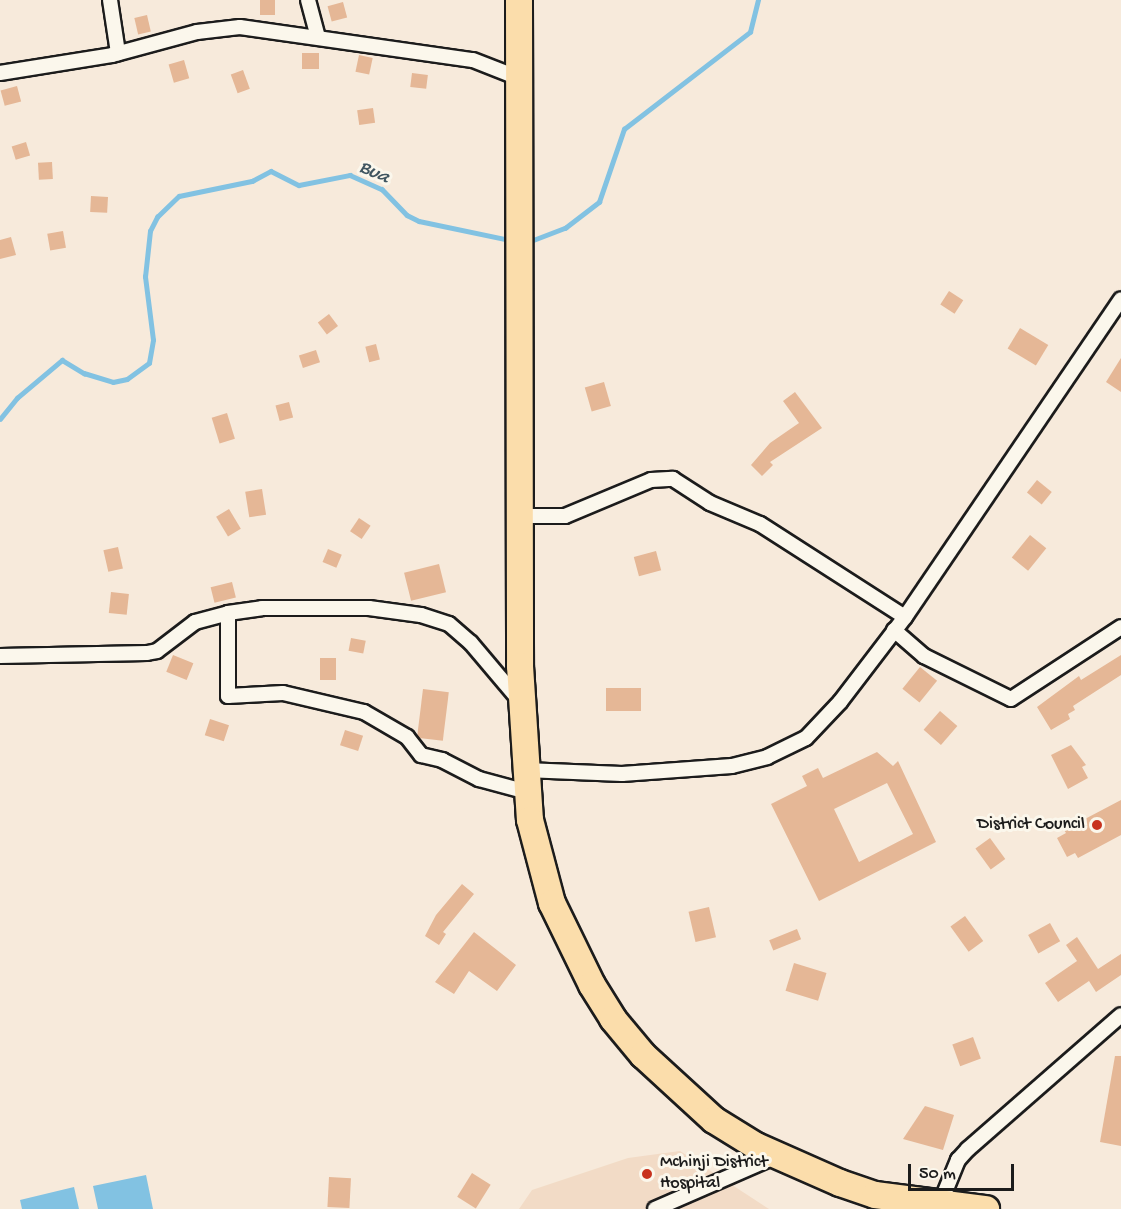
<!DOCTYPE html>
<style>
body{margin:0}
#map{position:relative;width:1121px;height:1209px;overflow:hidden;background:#f7eadb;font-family:"Gochi Hand",sans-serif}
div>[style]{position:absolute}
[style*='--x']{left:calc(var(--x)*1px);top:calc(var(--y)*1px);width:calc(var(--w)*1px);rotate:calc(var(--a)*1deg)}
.built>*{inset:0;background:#f2dbc6}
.water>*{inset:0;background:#82c2e2}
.stream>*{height:4.5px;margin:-2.25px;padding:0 2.25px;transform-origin:2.25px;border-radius:2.25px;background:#82c2e2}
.building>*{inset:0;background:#e5b796;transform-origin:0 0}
.roads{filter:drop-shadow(2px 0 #1c1c1c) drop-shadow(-2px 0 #1c1c1c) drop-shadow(0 2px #1c1c1c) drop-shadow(0 -2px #1c1c1c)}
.street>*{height:14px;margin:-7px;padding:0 7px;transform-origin:7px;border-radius:7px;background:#fbf7ec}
.highway>*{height:26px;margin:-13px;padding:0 13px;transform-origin:13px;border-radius:13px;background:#fbddab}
.dots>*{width:16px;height:16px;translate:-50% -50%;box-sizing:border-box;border:3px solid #fbf7ec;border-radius:50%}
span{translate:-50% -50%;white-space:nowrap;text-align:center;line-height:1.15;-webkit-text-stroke:6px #fbf7ec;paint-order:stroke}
.poi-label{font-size:18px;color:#1c1c1c}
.right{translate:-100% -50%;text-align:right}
.left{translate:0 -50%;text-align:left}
.water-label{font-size:20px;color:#405661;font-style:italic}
.scale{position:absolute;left:908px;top:1164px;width:106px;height:27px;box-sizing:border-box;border:3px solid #1c1c1c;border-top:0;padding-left:8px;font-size:18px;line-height:21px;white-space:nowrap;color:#1c1c1c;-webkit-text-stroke:4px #fbf7ec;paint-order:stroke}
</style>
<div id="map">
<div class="built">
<i style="clip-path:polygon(680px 1151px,769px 1209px,519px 1209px,532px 1190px,628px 1158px)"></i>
</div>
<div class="water">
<i style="clip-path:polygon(146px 1175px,153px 1209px,98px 1209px,93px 1186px)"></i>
<i style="clip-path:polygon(74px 1187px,79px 1209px,22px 1209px,20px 1200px)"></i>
</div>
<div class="stream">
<i style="--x:528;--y:242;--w:40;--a:-21"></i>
<i style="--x:565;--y:228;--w:43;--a:-37.4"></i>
<i style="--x:599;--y:202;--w:77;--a:-71.1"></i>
<i style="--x:624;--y:129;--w:159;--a:-37.6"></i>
<i style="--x:750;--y:32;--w:33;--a:-76"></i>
<i style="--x:0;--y:419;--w:27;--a:-51"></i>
<i style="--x:17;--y:398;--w:59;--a:-40.2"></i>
<i style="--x:62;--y:360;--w:26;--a:31"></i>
<i style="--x:84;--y:373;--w:30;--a:17"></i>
<i style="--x:113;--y:382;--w:14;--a:-12"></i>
<i style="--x:127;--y:379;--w:27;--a:-36"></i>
<i style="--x:149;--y:363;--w:23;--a:-80"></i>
<i style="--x:153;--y:340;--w:64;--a:-97.2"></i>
<i style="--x:145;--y:277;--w:46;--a:-83.8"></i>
<i style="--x:150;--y:231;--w:16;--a:-63"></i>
<i style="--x:157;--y:217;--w:30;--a:-44"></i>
<i style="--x:179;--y:196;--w:75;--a:-11.6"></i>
<i style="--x:252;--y:181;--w:21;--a:-28"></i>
<i style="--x:271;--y:171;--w:31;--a:27"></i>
<i style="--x:299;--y:185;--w:52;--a:-11.1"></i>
<i style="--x:350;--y:175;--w:35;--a:24"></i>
<i style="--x:382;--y:189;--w:36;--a:46"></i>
<i style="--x:407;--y:215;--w:13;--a:27"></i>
<i style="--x:419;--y:221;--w:93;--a:11.8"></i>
</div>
<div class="building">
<i style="left:260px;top:0;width:15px;height:15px"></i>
<i style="left:343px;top:2px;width:16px;height:16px;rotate:75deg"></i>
<i style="left:147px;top:15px;width:17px;height:13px;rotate:77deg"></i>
<i style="left:302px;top:53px;width:17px;height:16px"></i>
<i style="left:359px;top:55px;width:14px;height:17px;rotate:12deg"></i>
<i style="left:184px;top:60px;width:19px;height:16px;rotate:74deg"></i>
<i style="left:243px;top:70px;width:20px;height:13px;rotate:70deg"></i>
<i style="left:412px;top:73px;width:16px;height:14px;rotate:7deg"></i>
<i style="left:17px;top:86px;width:16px;height:17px;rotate:75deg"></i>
<i style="left:373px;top:108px;width:15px;height:16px;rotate:82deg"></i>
<i style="left:26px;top:142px;width:14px;height:15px;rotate:73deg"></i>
<i style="left:52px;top:162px;width:17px;height:14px;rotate:87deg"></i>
<i style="left:91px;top:196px;width:17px;height:16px;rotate:3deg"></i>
<i style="left:63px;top:231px;width:17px;height:16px;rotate:80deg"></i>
<i style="clip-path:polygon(11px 237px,16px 255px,0 259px,0 240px)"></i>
<i style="left:949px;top:291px;width:17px;height:16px;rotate:33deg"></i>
<i style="left:329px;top:314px;width:15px;height:14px;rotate:53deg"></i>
<i style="left:1020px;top:328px;width:33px;height:24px;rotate:31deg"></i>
<i style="left:376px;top:344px;width:16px;height:11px;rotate:76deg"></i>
<i style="left:316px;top:350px;width:13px;height:18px;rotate:72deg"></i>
<i style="clip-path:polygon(1121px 358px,1121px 392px,1106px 382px)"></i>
<i style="left:604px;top:382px;width:25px;height:20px;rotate:74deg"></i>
<i style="clip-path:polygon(795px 392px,822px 428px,770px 462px,773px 465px,762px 476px,751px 465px,770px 443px,799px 423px,783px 401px)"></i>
<i style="left:289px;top:402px;width:16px;height:14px;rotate:75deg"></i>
<i style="left:227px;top:413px;width:27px;height:16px;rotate:73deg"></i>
<i style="left:1037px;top:480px;width:19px;height:16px;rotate:39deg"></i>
<i style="left:262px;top:489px;width:26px;height:17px;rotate:81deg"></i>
<i style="left:229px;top:509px;width:23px;height:15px;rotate:59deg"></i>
<i style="left:359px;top:518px;width:14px;height:16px;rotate:34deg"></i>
<i style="left:1030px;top:535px;width:21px;height:29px;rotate:39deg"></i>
<i style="left:118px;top:547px;width:22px;height:15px;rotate:77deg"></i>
<i style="left:328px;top:549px;width:15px;height:14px;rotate:23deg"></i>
<i style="left:656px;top:551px;width:20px;height:23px;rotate:75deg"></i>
<i style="left:439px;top:564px;width:29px;height:36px;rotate:76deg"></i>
<i style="left:232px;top:582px;width:16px;height:22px;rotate:76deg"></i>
<i style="left:111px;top:592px;width:18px;height:21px;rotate:6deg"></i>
<i style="left:351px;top:638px;width:15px;height:13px;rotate:11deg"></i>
<i style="left:173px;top:655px;width:22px;height:18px;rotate:22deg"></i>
<i style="clip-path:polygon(1121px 655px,1121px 675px,1073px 706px,1075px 710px,1068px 714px,1070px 719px,1051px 730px,1037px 707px,1079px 676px,1081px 680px)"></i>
<i style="left:320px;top:658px;width:16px;height:22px"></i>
<i style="left:920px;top:667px;width:22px;height:28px;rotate:39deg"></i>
<i style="left:606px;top:688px;width:35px;height:23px"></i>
<i style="left:423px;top:689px;width:26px;height:49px;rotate:7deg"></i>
<i style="left:940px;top:711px;width:23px;height:25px;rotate:41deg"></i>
<i style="left:210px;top:719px;width:20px;height:17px;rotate:18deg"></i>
<i style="left:345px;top:730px;width:19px;height:16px;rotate:18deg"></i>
<i style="clip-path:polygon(1071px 745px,1086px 765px,1082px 767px,1088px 778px,1068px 789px,1051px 755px)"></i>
<i style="clip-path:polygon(evenodd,877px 752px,893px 766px,898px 761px,936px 842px,819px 901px,771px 804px,807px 786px,802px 776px,818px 768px,823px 778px,877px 752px,887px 783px,913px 834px,859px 862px,834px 809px,887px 783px)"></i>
<i style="clip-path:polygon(1121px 800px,1121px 835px,1078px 858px,1075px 853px,1067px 857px,1057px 838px,1066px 833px,1064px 830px)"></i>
<i style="left:990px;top:838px;width:26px;height:18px;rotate:54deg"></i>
<i style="clip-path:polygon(462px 884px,474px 894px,443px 932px,446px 934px,439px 945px,425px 936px,436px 915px)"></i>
<i style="left:709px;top:907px;width:31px;height:21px;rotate:77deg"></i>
<i style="left:965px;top:916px;width:31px;height:18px;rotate:54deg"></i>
<i style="left:1050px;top:923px;width:21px;height:25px;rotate:61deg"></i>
<i style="left:797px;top:929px;width:11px;height:30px;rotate:68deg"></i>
<i style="clip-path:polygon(474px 932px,516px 965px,497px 991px,469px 971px,454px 994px,435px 982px)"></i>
<i style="clip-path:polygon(1077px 937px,1098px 969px,1121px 954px,1121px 975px,1096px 992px,1089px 981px,1058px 1002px,1045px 983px,1077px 961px,1066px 945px)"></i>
<i style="left:794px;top:963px;width:34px;height:29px;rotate:17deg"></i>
<i style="left:973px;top:1037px;width:23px;height:22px;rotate:70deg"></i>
<i style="clip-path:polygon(1115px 1056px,1121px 1056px,1121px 1146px,1100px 1142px)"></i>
<i style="clip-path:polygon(925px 1106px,954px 1115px,943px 1150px,903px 1139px)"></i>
<i style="left:472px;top:1173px;width:22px;height:28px;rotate:32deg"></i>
<i style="left:329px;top:1177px;width:22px;height:30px;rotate:3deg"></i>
</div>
<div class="roads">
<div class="street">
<i style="--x:110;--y:0;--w:54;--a:81.4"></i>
<i style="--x:308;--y:0;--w:38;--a:75"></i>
<i style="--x:0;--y:73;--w:113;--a:-9.1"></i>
<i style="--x:112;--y:55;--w:88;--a:-15.1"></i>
<i style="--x:197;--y:32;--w:43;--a:-6.6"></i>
<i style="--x:240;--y:27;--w:235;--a:8.1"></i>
<i style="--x:473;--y:60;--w:49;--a:21.4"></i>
<i style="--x:520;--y:516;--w:45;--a:0"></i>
<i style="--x:565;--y:516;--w:93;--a:-22.7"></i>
<i style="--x:651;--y:480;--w:22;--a:-3"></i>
<i style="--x:673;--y:479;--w:44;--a:33"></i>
<i style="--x:710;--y:503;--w:54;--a:22.8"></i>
<i style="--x:760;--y:524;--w:172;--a:32.7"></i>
<i style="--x:228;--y:613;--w:83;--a:90"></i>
<i style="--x:228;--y:696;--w:55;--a:-3.1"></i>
<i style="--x:283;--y:693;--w:83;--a:13.2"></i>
<i style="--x:364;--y:712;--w:50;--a:30.2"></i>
<i style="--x:407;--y:737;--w:23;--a:52"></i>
<i style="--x:421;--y:755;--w:22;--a:13"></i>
<i style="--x:442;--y:760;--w:42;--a:27.2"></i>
<i style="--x:479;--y:779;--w:50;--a:15.2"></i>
<i style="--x:894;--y:630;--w:40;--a:41"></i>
<i style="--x:924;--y:656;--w:97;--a:26.3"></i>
<i style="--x:1011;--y:699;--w:131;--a:-33.2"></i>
<i style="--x:0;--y:656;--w:147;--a:-1.2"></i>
<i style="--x:147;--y:653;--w:10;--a:-11"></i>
<i style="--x:157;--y:651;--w:48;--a:-37.3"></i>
<i style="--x:195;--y:622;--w:34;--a:-15"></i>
<i style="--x:228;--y:613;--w:34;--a:-8"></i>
<i style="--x:262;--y:608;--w:107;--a:0"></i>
<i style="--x:369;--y:608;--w:52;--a:7.7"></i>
<i style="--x:421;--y:615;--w:29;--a:18"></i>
<i style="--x:449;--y:624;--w:29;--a:41"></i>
<i style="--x:471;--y:643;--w:76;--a:49.8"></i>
<i style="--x:525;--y:770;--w:97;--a:2.4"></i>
<i style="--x:622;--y:774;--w:110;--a:-4.2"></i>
<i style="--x:732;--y:766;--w:36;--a:-14"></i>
<i style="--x:767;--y:757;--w:43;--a:-26"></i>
<i style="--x:806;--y:738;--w:50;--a:-46.6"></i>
<i style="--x:840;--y:702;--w:107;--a:-52.6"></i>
<i style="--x:905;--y:617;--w:384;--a:-55.8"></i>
<i style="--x:940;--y:1204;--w:48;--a:-67.8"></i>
<i style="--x:958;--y:1160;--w:15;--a:-48"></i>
<i style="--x:968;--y:1149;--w:203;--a:-41.2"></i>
<i style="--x:655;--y:1209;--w:133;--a:-23.5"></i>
</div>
<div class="highway">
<i style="--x:519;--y:0;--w:666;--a:89.91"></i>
<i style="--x:520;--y:666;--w:154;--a:86.3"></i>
<i style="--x:530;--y:820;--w:86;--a:75.2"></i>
<i style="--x:552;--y:903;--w:91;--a:64"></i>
<i style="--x:592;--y:985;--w:40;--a:58"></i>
<i style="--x:613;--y:1019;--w:47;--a:50.2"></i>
<i style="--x:643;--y:1055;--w:96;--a:42.5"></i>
<i style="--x:714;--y:1120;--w:49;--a:31.8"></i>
<i style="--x:756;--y:1146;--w:92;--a:23.8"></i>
<i style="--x:840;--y:1183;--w:37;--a:19"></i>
<i style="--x:875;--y:1195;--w:112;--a:7.2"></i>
</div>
</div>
<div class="dots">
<i style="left:1097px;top:825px;background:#c8321e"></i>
<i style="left:647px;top:1174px;background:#c8321e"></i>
</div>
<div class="poi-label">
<span class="right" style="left:1085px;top:825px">District Council</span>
<span class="left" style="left:660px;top:1174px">Mchinji District<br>Hospital</span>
</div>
<div class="water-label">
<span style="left:374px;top:173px;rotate:25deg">Bua</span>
</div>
<div class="scale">50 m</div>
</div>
